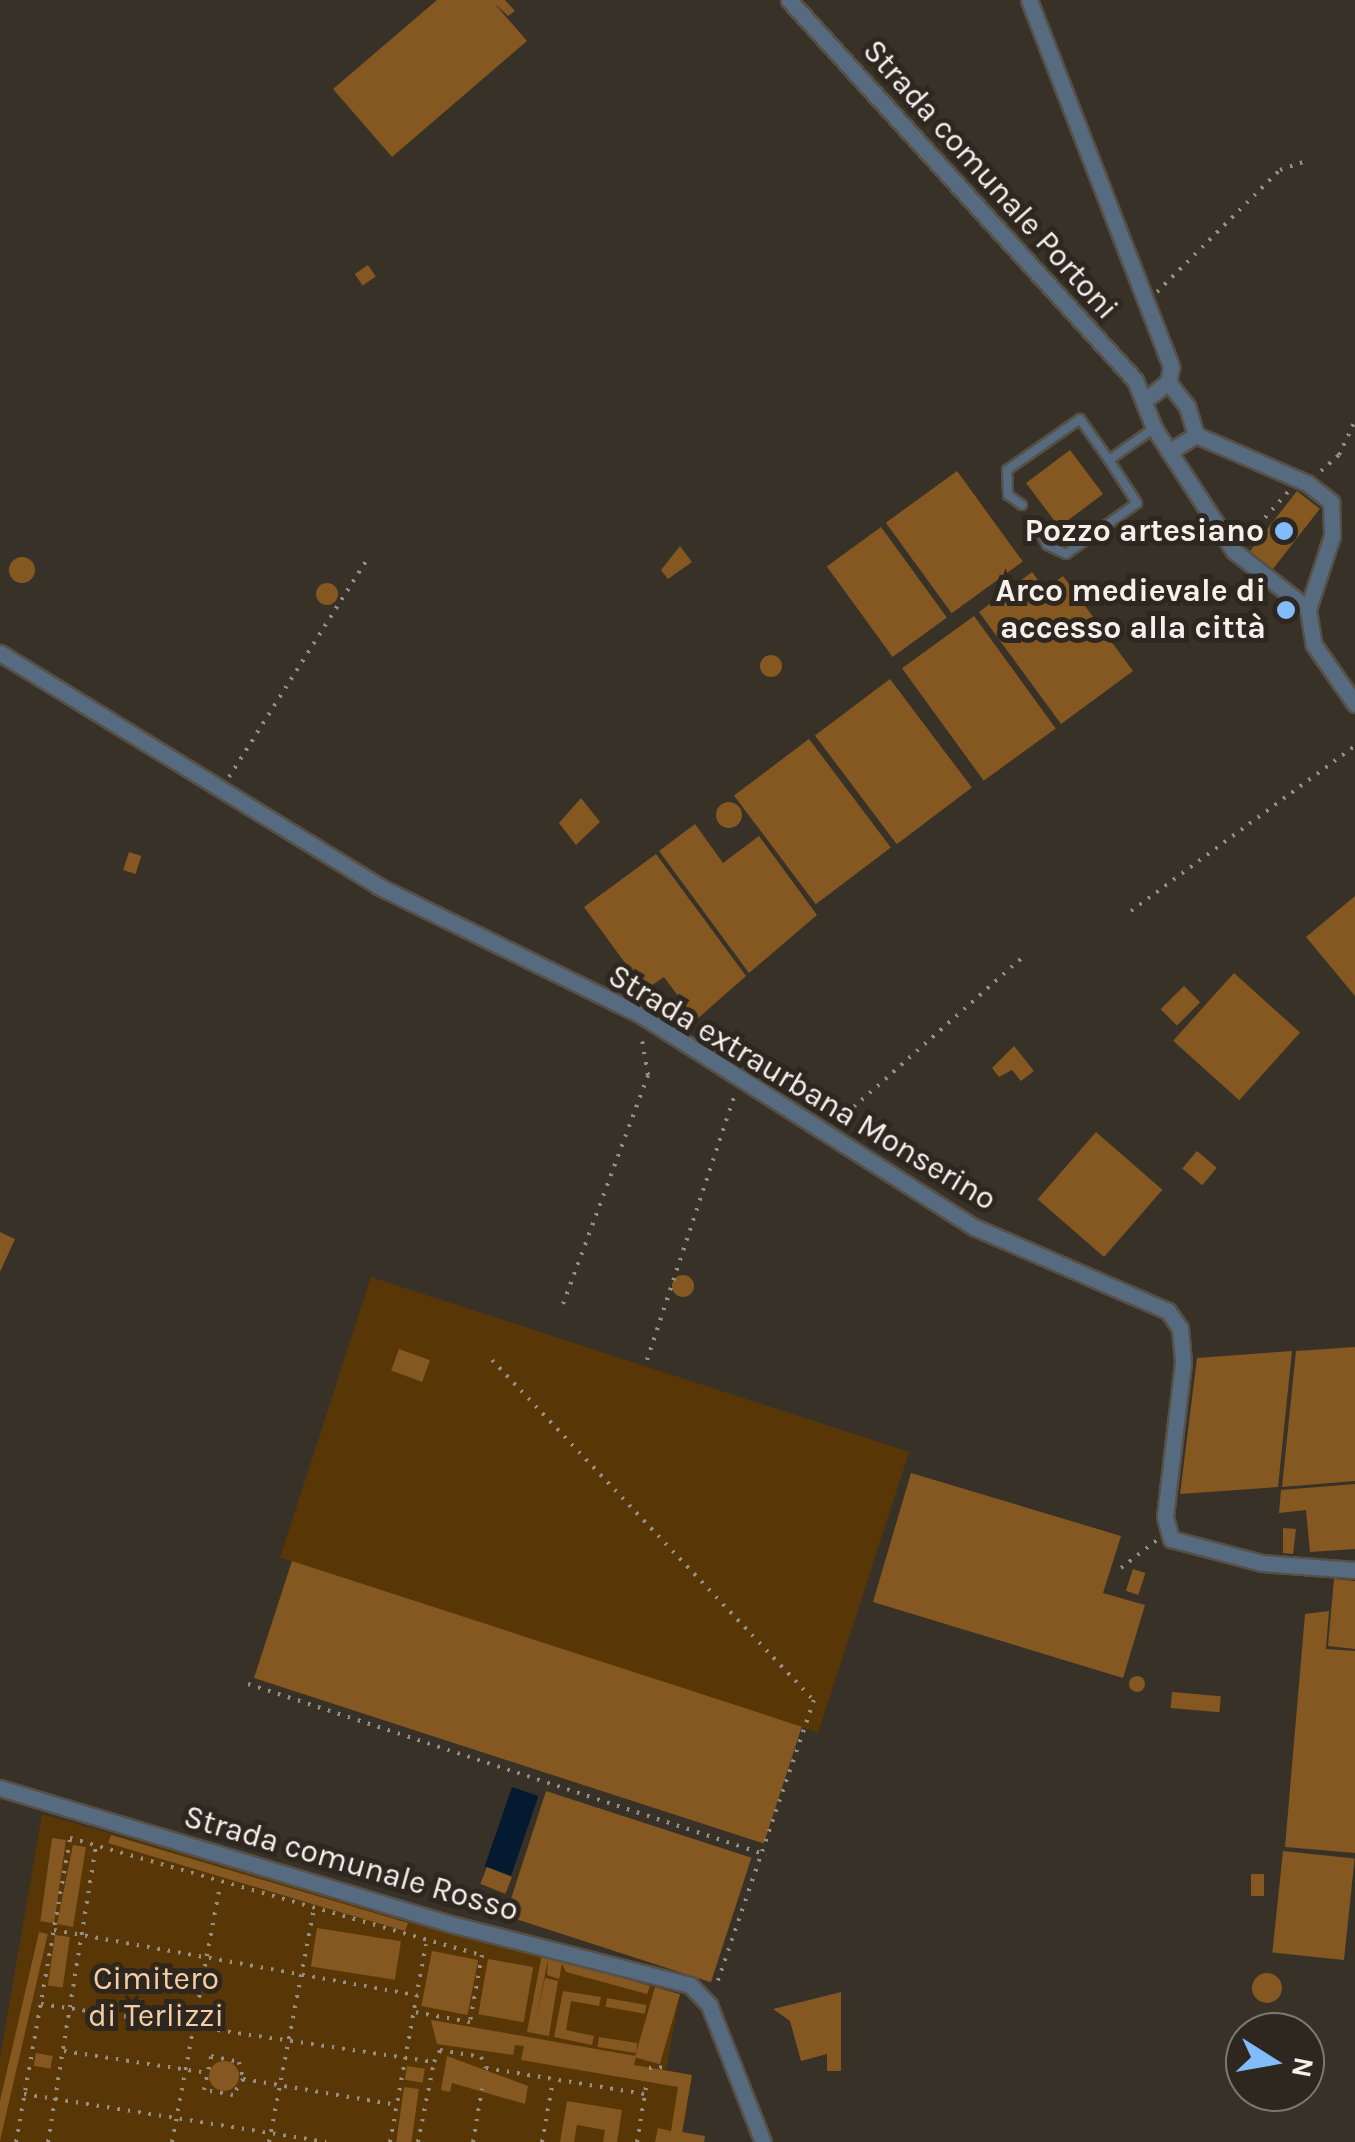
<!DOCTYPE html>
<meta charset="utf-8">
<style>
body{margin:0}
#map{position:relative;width:1355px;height:2142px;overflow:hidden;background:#383128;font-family:Karla,sans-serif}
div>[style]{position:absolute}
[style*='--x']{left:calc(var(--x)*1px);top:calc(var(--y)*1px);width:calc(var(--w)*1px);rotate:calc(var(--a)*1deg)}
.green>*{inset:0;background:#583605;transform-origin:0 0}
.water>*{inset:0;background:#031a31;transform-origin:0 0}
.building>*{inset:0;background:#845820;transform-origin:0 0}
.round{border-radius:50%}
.path>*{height:4px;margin-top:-2px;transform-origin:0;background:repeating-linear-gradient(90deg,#958f88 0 2.5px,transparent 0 10.5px)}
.roads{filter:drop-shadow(2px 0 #565047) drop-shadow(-2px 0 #565047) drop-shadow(0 2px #565047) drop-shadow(0 -2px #565047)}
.service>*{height:8px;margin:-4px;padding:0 4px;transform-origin:4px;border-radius:4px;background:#576b80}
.minor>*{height:15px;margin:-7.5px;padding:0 7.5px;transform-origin:7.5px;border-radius:7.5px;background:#576b80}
.dots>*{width:28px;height:28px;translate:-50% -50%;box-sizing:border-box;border:5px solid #2e271f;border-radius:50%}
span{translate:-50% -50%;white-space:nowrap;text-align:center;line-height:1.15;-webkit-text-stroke:10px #2e271f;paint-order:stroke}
.street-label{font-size:32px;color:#f5f0eb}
.poi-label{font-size:32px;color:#f5f0eb;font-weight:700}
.right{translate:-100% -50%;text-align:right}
.park-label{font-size:32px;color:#f6cea3}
.north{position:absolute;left:1225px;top:2012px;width:100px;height:100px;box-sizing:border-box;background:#2e271f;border:2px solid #7e7771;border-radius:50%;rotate:101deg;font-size:28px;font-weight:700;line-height:40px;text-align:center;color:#f5f0eb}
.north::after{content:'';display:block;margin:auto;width:35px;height:45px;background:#82bcfa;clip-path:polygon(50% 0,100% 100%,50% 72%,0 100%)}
</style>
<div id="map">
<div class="green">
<i style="left:371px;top:1277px;width:566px;height:295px;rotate:18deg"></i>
<i style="clip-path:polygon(42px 1814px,680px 1994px,666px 2070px,692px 2075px,683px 2132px,704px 2142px,0 2142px,0 2058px)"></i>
</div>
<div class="water">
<i style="left:512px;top:1787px;width:28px;height:84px;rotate:19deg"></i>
</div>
<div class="building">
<i style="clip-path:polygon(437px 0,505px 0,515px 11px,508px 16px,494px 3px,527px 41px,392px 157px,333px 89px)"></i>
<i style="left:368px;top:265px;width:14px;height:16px;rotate:56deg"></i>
<i style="left:1070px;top:450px;width:55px;height:55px;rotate:53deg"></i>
<i style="left:957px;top:471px;width:112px;height:88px;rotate:54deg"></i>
<i style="left:1297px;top:491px;width:29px;height:80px;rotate:38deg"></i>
<i style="left:881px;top:527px;width:112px;height:67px;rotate:54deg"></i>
<i style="clip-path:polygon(680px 546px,692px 562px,668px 579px,661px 570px)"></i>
<i class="round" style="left:9px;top:557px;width:26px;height:26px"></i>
<i style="clip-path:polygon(1032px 572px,1045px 589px,1063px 576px,1133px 671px,1061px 724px,979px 612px)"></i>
<i class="round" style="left:316px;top:583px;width:22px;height:22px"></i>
<i style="left:974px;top:616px;width:139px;height:89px;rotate:54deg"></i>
<i class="round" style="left:760px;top:655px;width:22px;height:22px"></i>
<i style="left:890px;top:679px;width:136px;height:94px;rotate:53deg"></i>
<i style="left:809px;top:739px;width:136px;height:94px;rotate:53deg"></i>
<i style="clip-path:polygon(581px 798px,600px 822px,576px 845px,559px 823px)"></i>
<i class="round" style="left:716px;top:802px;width:26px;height:26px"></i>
<i style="clip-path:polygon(695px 824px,723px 863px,759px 836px,817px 915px,749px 973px,659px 851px)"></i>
<i style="left:129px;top:852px;width:13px;height:19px;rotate:18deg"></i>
<i style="clip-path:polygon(656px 854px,746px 976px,696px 1020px,664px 977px,645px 990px,584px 907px)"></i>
<i style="clip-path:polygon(1355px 896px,1355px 996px,1306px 937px)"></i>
<i style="left:1234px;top:973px;width:89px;height:91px;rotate:42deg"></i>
<i style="left:1184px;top:986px;width:23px;height:33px;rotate:45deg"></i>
<i style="clip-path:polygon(1014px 1046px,1034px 1071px,1021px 1081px,1012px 1070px,999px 1077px,992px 1068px)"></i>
<i style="left:1096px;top:1132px;width:88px;height:89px;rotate:41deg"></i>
<i style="left:1197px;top:1151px;width:26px;height:23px;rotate:40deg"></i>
<i style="clip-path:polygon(0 1232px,15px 1239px,0 1272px)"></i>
<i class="round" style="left:672px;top:1275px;width:22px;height:22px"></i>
<i style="clip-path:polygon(1355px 1347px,1355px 1481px,1282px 1487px,1296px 1351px)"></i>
<i style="left:399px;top:1349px;width:33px;height:23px;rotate:20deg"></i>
<i style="clip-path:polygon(1292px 1351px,1278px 1487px,1180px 1494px,1197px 1358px)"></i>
<i style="clip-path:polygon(911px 1473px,1121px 1536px,1103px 1593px,1145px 1605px,1123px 1678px,873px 1602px)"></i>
<i style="clip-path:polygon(1355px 1484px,1355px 1549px,1310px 1552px,1306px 1510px,1279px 1513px,1281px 1490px)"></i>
<i style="clip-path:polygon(1283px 1528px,1296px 1529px,1293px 1554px,1283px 1553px)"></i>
<i style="left:292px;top:1561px;width:536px;height:123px;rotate:18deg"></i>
<i style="left:1133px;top:1569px;width:13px;height:23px;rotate:18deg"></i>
<i style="clip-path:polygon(1334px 1579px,1355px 1581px,1355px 1649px,1328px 1646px)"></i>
<i style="clip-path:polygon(1329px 1611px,1326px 1649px,1355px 1651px,1355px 1853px,1285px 1847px,1305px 1614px)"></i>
<i class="round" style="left:1129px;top:1676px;width:16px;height:16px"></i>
<i style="left:1172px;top:1692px;width:49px;height:16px;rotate:5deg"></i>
<i style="left:546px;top:1791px;width:216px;height:131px;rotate:18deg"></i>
<i style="clip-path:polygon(111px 1835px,408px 1923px,405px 1931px,309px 1903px,108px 1843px)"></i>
<i style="left:52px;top:1838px;width:14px;height:84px;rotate:8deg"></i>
<i style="clip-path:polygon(73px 1845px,86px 1847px,73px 1927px,57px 1924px)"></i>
<i style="left:1283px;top:1851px;width:72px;height:102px;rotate:6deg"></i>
<i style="left:487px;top:1867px;width:27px;height:18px;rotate:22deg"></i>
<i style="left:1251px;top:1874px;width:13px;height:22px"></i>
<i style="left:317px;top:1928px;width:85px;height:39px;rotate:9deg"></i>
<i style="left:39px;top:1932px;width:9px;height:213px;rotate:13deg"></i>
<i style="left:55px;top:1935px;width:15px;height:51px;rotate:8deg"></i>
<i style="left:432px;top:1951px;width:47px;height:56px;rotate:11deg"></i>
<i style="clip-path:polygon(542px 1954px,650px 1986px,647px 1994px,566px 1972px,562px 1964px,559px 1979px,547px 1975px,548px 1960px,535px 2023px,545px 1978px,558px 1981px,549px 2036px,527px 2032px)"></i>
<i style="left:488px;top:1959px;width:46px;height:56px;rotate:10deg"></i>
<i class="round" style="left:1252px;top:1973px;width:30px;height:30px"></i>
<i style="left:655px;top:1987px;width:26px;height:73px;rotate:16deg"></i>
<i style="clip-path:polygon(563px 1991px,601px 1997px,599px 2006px,571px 2001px,566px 2030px,594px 2036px,592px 2045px,554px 2037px)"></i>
<i style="clip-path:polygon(841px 1992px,841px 2071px,827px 2071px,827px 2054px,801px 2061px,790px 2021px,773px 2009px)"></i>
<i style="left:607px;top:1998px;width:40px;height:9px;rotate:10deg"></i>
<i style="clip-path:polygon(431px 2020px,636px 2056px,634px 2065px,692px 2075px,682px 2132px,705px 2136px,704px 2142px,655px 2142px,658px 2128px,671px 2131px,678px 2087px,521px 2060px,524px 2046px,515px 2045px,513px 2055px,437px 2044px)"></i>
<i style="left:599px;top:2037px;width:39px;height:10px;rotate:9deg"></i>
<i style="left:36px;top:2053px;width:17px;height:13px;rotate:10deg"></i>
<i style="clip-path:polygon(447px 2056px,528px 2086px,525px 2104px,452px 2083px,450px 2092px,441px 2090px)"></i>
<i class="round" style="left:209px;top:2061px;width:30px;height:30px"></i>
<i style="left:407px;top:2066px;width:18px;height:14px;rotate:9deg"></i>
<i style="left:404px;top:2087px;width:15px;height:56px;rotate:8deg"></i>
<i style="clip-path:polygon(567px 2101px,622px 2110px,617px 2142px,603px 2142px,605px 2130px,577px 2125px,574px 2142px,560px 2142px)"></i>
</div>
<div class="path">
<i style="--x:1157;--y:292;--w:173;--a:-44.8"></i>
<i style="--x:1280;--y:170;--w:31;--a:-19"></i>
<i style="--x:1321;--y:471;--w:24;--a:-42"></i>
<i style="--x:1339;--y:455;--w:38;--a:-65"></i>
<i style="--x:1244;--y:541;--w:66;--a:-48.1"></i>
<i style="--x:229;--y:777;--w:256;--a:-57.6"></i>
<i style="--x:1131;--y:911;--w:278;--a:-36.4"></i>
<i style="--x:838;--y:1121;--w:249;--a:-41.6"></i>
<i style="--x:563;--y:1304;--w:244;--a:-69.6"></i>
<i style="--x:648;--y:1075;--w:41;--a:-99.9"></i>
<i style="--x:492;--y:1360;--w:468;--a:46.6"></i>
<i style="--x:814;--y:1700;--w:303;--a:108.9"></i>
<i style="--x:647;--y:1360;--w:280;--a:-71.7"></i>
<i style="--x:1121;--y:1568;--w:46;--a:-37.9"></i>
<i style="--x:248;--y:1684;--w:546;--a:18.24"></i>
<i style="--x:54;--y:1930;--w:369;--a:10.2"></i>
<i style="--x:41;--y:2004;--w:397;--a:8.4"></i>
<i style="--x:434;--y:2062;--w:13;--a:-63"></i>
<i style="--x:440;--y:2050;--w:42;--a:9.7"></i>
<i style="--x:481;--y:2057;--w:12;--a:66"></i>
<i style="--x:486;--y:2068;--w:161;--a:9.3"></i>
<i style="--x:64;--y:2051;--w:145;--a:8.7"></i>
<i style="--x:649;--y:2068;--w:18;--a:-3"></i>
<i style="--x:243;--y:2079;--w:19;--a:122"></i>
<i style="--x:233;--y:2095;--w:29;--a:-170"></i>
<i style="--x:204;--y:2090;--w:35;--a:-78"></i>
<i style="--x:211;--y:2056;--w:29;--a:12"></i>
<i style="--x:239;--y:2062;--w:17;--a:77"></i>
<i style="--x:243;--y:2079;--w:156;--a:9.6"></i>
<i style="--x:24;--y:2094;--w:306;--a:9"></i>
<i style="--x:16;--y:2142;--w:309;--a:-79.9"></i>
<i style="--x:70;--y:1838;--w:428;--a:15.9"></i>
<i style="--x:482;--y:1955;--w:68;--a:100.2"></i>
<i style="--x:470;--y:2022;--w:57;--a:-169.9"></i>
<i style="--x:48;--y:2142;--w:300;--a:-80.8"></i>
<i style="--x:172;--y:2142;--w:261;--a:-79.4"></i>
<i style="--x:269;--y:2142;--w:237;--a:-79.1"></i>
<i style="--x:390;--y:2142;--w:201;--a:-79.7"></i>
<i style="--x:418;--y:2142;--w:82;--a:-78.7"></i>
<i style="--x:473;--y:2142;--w:54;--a:-80.4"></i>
<i style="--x:542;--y:2142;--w:63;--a:-79.9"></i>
<i style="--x:637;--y:2142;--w:62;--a:-80.7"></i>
</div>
<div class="roads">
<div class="service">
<i style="--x:1022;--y:505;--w:17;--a:-144"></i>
<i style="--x:1008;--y:495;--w:25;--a:-92"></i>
<i style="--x:1007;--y:470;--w:89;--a:-34.9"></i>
<i style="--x:1080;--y:419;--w:50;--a:54.7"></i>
<i style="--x:1038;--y:527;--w:20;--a:63"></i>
<i style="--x:1047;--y:545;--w:21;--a:25"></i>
<i style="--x:1066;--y:554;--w:87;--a:-35.7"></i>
<i style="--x:1137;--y:503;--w:51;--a:-123.1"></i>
<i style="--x:1109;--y:460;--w:55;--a:-35.4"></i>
</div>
<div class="minor">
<i style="--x:789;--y:0;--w:514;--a:47.68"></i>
<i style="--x:1135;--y:380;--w:52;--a:68.4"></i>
<i style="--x:1154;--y:428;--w:147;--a:57"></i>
<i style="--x:1234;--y:551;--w:94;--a:38.1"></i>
<i style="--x:1029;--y:0;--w:394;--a:68.8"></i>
<i style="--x:1171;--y:367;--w:15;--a:101"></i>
<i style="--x:1145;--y:400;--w:29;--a:-38"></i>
<i style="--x:1168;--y:382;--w:31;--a:52"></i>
<i style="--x:1187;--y:406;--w:30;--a:73"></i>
<i style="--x:1196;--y:435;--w:31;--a:148"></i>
<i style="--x:1196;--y:435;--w:121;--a:23.4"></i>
<i style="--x:1307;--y:483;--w:31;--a:38"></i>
<i style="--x:1331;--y:502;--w:34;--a:88"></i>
<i style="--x:1332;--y:536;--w:77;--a:108.2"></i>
<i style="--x:1308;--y:609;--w:36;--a:81"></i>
<i style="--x:1314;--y:645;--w:72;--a:55.2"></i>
<i style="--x:0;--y:653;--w:444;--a:31.6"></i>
<i style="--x:378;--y:886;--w:293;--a:26.1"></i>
<i style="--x:641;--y:1015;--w:395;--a:32.5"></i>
<i style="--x:974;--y:1227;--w:211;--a:23.4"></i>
<i style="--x:1168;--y:1311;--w:21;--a:55"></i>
<i style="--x:1180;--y:1328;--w:35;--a:85"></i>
<i style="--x:1183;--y:1363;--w:155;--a:96.7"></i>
<i style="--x:1165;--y:1517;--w:23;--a:75"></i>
<i style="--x:1171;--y:1539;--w:94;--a:14.8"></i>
<i style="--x:1262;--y:1563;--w:93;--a:4.3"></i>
<i style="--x:0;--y:1788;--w:467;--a:16.8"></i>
<i style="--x:447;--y:1923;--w:251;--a:14.3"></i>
<i style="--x:690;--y:1985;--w:28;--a:46"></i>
<i style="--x:709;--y:2005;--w:147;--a:68.5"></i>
</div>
</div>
<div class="dots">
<i style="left:1284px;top:531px;background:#82bcfa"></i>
<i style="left:1286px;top:610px;background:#82bcfa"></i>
</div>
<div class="street-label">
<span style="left:990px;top:180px;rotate:48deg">Strada comunale Portoni</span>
<span style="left:802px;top:1088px;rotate:31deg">Strada extraurbana Monserino</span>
<span style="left:351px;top:1864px;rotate:16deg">Strada comunale Rosso</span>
</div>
<div class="poi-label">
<span class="right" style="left:1264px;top:531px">Pozzo artesiano</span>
<span class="right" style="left:1266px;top:610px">Arco medievale di<br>accesso alla città</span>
</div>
<div class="park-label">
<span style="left:156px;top:1998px">Cimitero<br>di Terlizzi</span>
</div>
<div class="north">N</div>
</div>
